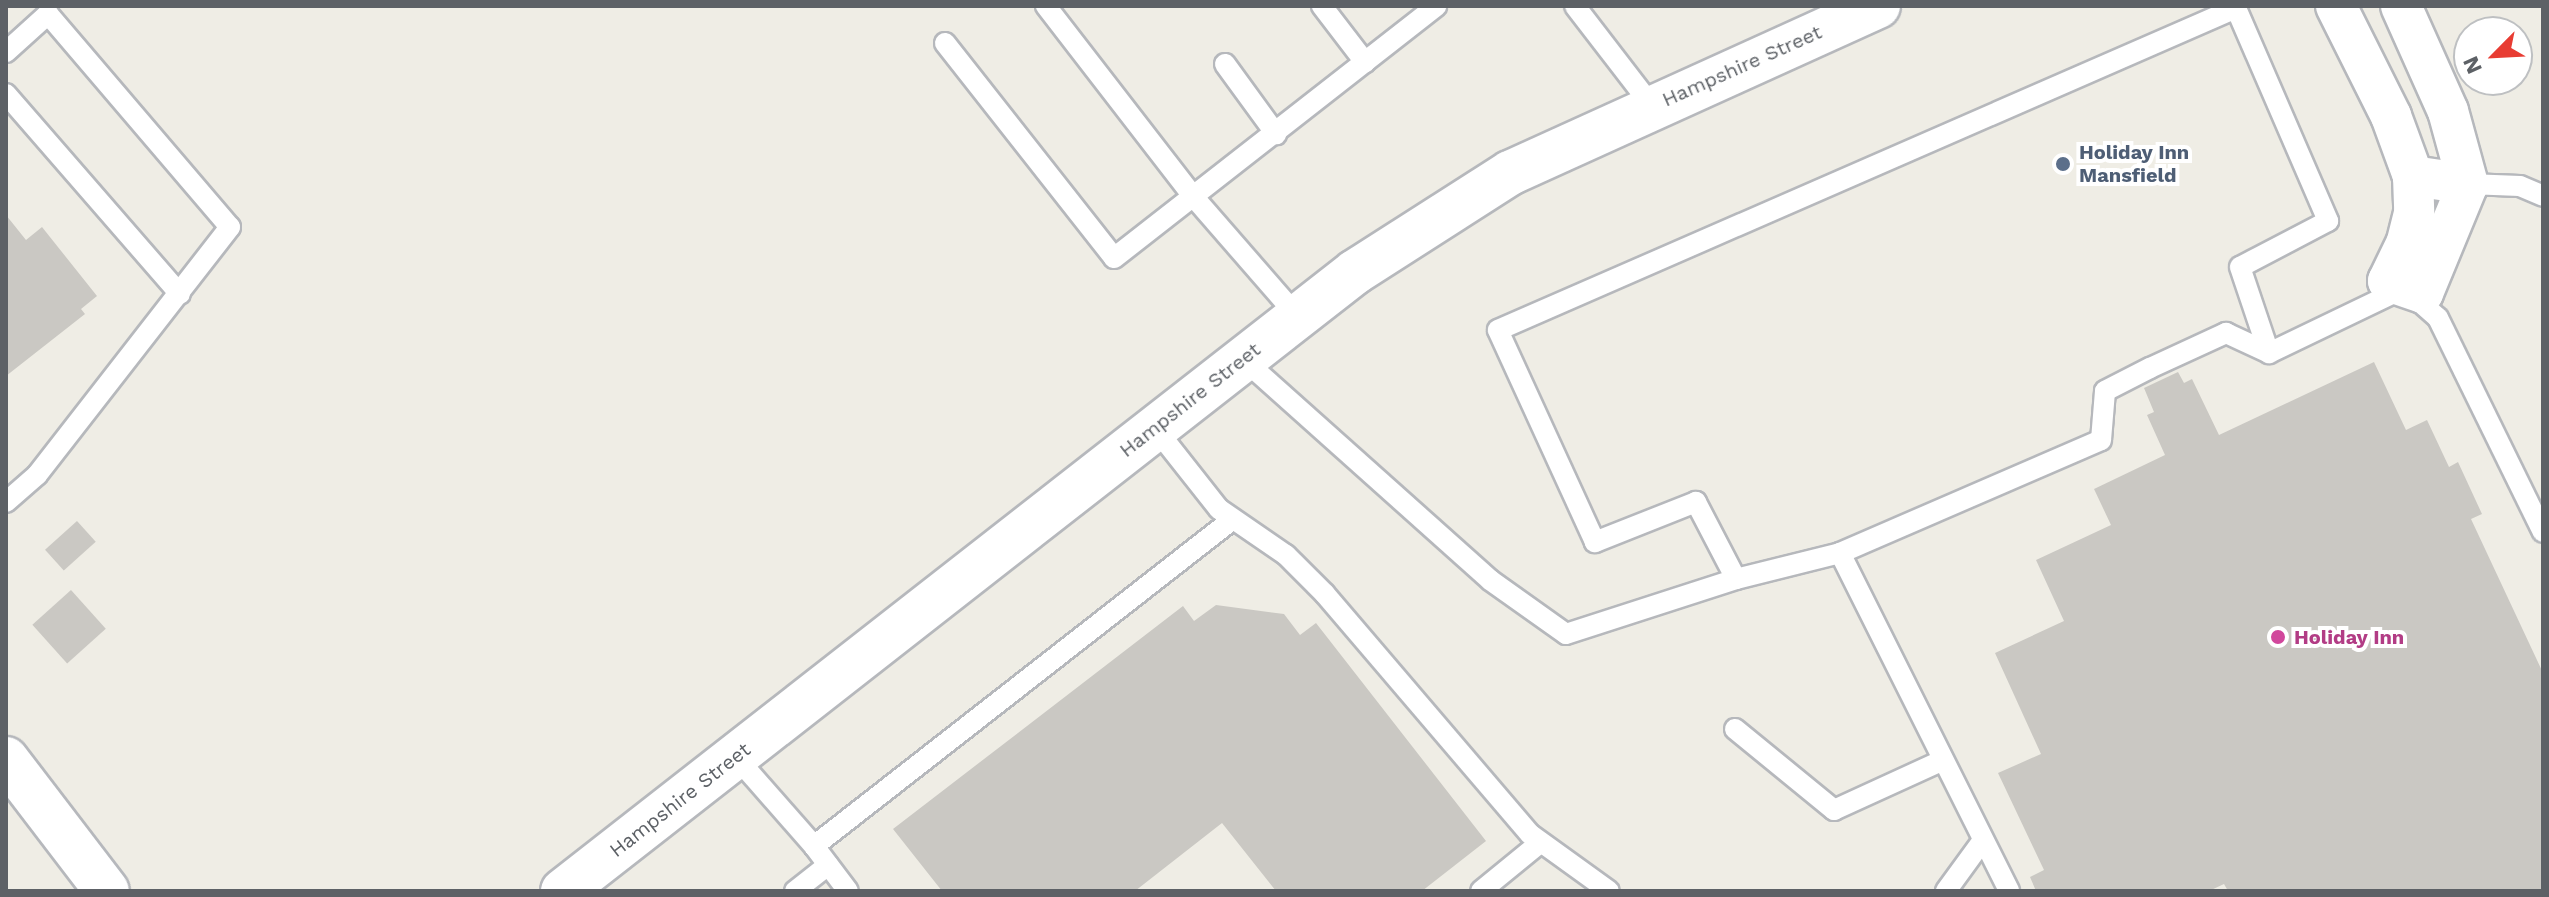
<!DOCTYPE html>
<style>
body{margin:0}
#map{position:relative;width:2549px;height:897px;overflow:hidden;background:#efede5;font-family:"Work Sans",sans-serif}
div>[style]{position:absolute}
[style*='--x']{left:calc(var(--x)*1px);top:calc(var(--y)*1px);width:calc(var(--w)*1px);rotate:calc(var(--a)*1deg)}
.building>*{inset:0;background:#cac8c3;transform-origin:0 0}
.roads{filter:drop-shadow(2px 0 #b6b8bc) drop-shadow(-2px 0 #b6b8bc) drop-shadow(0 2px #b6b8bc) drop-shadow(0 -2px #b6b8bc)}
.service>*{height:20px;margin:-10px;padding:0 10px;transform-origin:10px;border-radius:10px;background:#fff}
.minor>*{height:40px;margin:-20px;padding:0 20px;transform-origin:20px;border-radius:20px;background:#fff}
.tertiary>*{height:44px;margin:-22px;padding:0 22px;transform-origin:22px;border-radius:22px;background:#fff}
.secondary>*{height:44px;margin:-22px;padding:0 22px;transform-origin:22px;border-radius:22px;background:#fff}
.dots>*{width:22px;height:22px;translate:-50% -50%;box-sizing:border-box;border:4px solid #fff;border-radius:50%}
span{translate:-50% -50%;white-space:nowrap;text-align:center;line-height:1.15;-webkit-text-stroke:8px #fff;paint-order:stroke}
.street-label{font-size:20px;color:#5d6166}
.service-label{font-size:20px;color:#4e5e75;font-weight:700}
.left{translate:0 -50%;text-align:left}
.hotel-label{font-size:20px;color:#b23c85;font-weight:700}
.frame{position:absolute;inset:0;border:8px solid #5d6166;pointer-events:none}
.north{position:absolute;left:2453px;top:16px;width:80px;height:80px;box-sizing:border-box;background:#fff;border:2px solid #bec0c2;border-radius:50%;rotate:246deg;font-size:22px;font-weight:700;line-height:32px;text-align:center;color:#5d6166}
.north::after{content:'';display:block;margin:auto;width:28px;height:36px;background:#e83c33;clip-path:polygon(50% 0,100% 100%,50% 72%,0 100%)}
</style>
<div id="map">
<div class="building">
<i style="clip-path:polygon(6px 215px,26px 240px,42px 227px,97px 296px,81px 309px,85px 314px,6px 376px)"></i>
<i style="clip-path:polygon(2374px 362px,2406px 430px,2427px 420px,2449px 467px,2458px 462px,2482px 514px,2471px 519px,2543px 673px,2543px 891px,2228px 891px,2224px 884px,2209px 891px,2036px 891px,2030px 877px,2044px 870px,1998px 773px,2041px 754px,1995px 653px,2064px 621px,2036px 560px,2111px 525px,2094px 489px,2165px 455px,2147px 415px,2154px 412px,2144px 388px,2178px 372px,2184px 383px,2192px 379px,2219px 435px)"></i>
<i style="left:77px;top:521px;width:28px;height:43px;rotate:48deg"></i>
<i style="left:71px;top:590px;width:52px;height:52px;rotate:48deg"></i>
<i style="clip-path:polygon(1216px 605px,1284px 614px,1300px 635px,1316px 623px,1486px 841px,1422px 891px,1276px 891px,1222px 823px,1135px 891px,942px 891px,893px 829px,1183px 606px,1194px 621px)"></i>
</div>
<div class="roads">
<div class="service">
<i style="--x:1046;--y:6;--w:239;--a:52.3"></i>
<i style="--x:1192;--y:195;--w:162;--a:49"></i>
<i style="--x:1322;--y:6;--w:71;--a:52.5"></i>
<i style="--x:1575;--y:6;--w:126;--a:52.4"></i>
<i style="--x:945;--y:43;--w:273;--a:51.8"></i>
<i style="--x:1114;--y:258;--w:409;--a:-38"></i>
<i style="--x:6;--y:52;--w:57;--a:-42.1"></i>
<i style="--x:48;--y:14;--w:280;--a:49.5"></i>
<i style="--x:230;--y:227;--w:314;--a:127.9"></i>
<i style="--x:37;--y:475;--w:41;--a:138.9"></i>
<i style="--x:1225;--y:64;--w:87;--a:53.9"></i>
<i style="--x:6;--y:94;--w:265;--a:49"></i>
<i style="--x:2468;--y:184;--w:52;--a:2.2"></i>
<i style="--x:2520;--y:186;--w:25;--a:23"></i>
<i style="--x:1243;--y:359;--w:331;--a:41.8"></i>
<i style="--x:1490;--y:580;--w:93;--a:35.4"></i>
<i style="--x:1566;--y:634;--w:179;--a:-17.9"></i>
<i style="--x:1736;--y:579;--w:107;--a:-14"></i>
<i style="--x:1840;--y:553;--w:284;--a:-23.4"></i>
<i style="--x:2101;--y:440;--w:49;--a:-85.3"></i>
<i style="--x:2105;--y:391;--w:51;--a:-27.1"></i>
<i style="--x:2150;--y:368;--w:84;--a:-24.7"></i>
<i style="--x:2226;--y:333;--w:47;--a:24.9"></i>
<i style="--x:2269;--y:353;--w:150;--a:-25.7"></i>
<i style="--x:2404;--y:288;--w:45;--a:41.4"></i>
<i style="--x:2438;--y:318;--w:238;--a:63.9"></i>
<i style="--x:1155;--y:428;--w:103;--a:51.7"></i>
<i style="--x:1219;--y:509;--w:81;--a:34.5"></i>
<i style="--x:1286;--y:555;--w:55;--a:45"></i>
<i style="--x:1325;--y:594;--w:316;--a:49.5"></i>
<i style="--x:1530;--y:834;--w:97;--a:35.8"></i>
<i style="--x:1840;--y:553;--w:378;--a:63.4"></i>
<i style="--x:1736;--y:579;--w:87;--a:-117.5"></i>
<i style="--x:1696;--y:502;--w:109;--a:158.4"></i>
<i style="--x:1595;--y:542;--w:233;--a:-114.6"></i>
<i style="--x:1498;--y:330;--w:805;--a:-23.57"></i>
<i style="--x:2236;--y:8;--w:232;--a:66.6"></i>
<i style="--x:2328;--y:221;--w:99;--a:152.4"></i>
<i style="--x:2240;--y:267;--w:91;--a:71.4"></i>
<i style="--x:1735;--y:729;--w:128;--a:39.3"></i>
<i style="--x:1834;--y:810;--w:120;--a:-24.6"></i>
<i style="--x:735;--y:756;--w:120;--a:48.7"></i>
<i style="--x:814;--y:846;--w:531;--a:-37.97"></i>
<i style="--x:814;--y:846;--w:56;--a:52.9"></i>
<i style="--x:795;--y:891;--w:42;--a:-38.2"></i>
<i style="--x:1481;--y:891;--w:77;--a:-39.2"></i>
<i style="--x:1946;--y:891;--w:63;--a:-54"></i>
</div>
<div class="minor">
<i style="--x:2336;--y:6;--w:123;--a:63.4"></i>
<i style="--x:2391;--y:116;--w:64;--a:69.9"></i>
<i style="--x:2413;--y:176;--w:37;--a:88"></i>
<i style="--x:2414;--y:213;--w:32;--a:104"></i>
<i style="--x:2406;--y:244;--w:41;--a:115.9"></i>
<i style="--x:2388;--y:281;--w:37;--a:19"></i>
<i style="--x:2423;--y:293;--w:118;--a:-67.6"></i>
<i style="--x:2468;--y:184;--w:56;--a:-171.7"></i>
<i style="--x:2401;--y:6;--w:115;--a:65.9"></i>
<i style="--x:2448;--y:111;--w:76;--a:74.7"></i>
</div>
<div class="tertiary">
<i style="--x:563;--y:891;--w:1005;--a:-38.01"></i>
<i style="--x:1355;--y:272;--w:184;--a:-32.6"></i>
<i style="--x:1510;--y:173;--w:404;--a:-24.4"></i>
</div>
<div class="secondary">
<i style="--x:6;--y:759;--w:166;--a:52.6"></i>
</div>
</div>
<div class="dots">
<i style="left:2063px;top:164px;background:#5c6f8a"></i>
<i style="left:2278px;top:637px;background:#d1479c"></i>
</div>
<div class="street-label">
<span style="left:1742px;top:66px;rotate:-24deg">Hampshire Street</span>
<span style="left:1190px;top:400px;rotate:-38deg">Hampshire Street</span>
<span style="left:680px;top:800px;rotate:-38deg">Hampshire Street</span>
</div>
<div class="service-label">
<span class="left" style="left:2079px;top:164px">Holiday Inn<br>Mansfield</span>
</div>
<div class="hotel-label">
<span class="left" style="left:2294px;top:637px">Holiday Inn</span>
</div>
<div class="frame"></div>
<div class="north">N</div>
</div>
